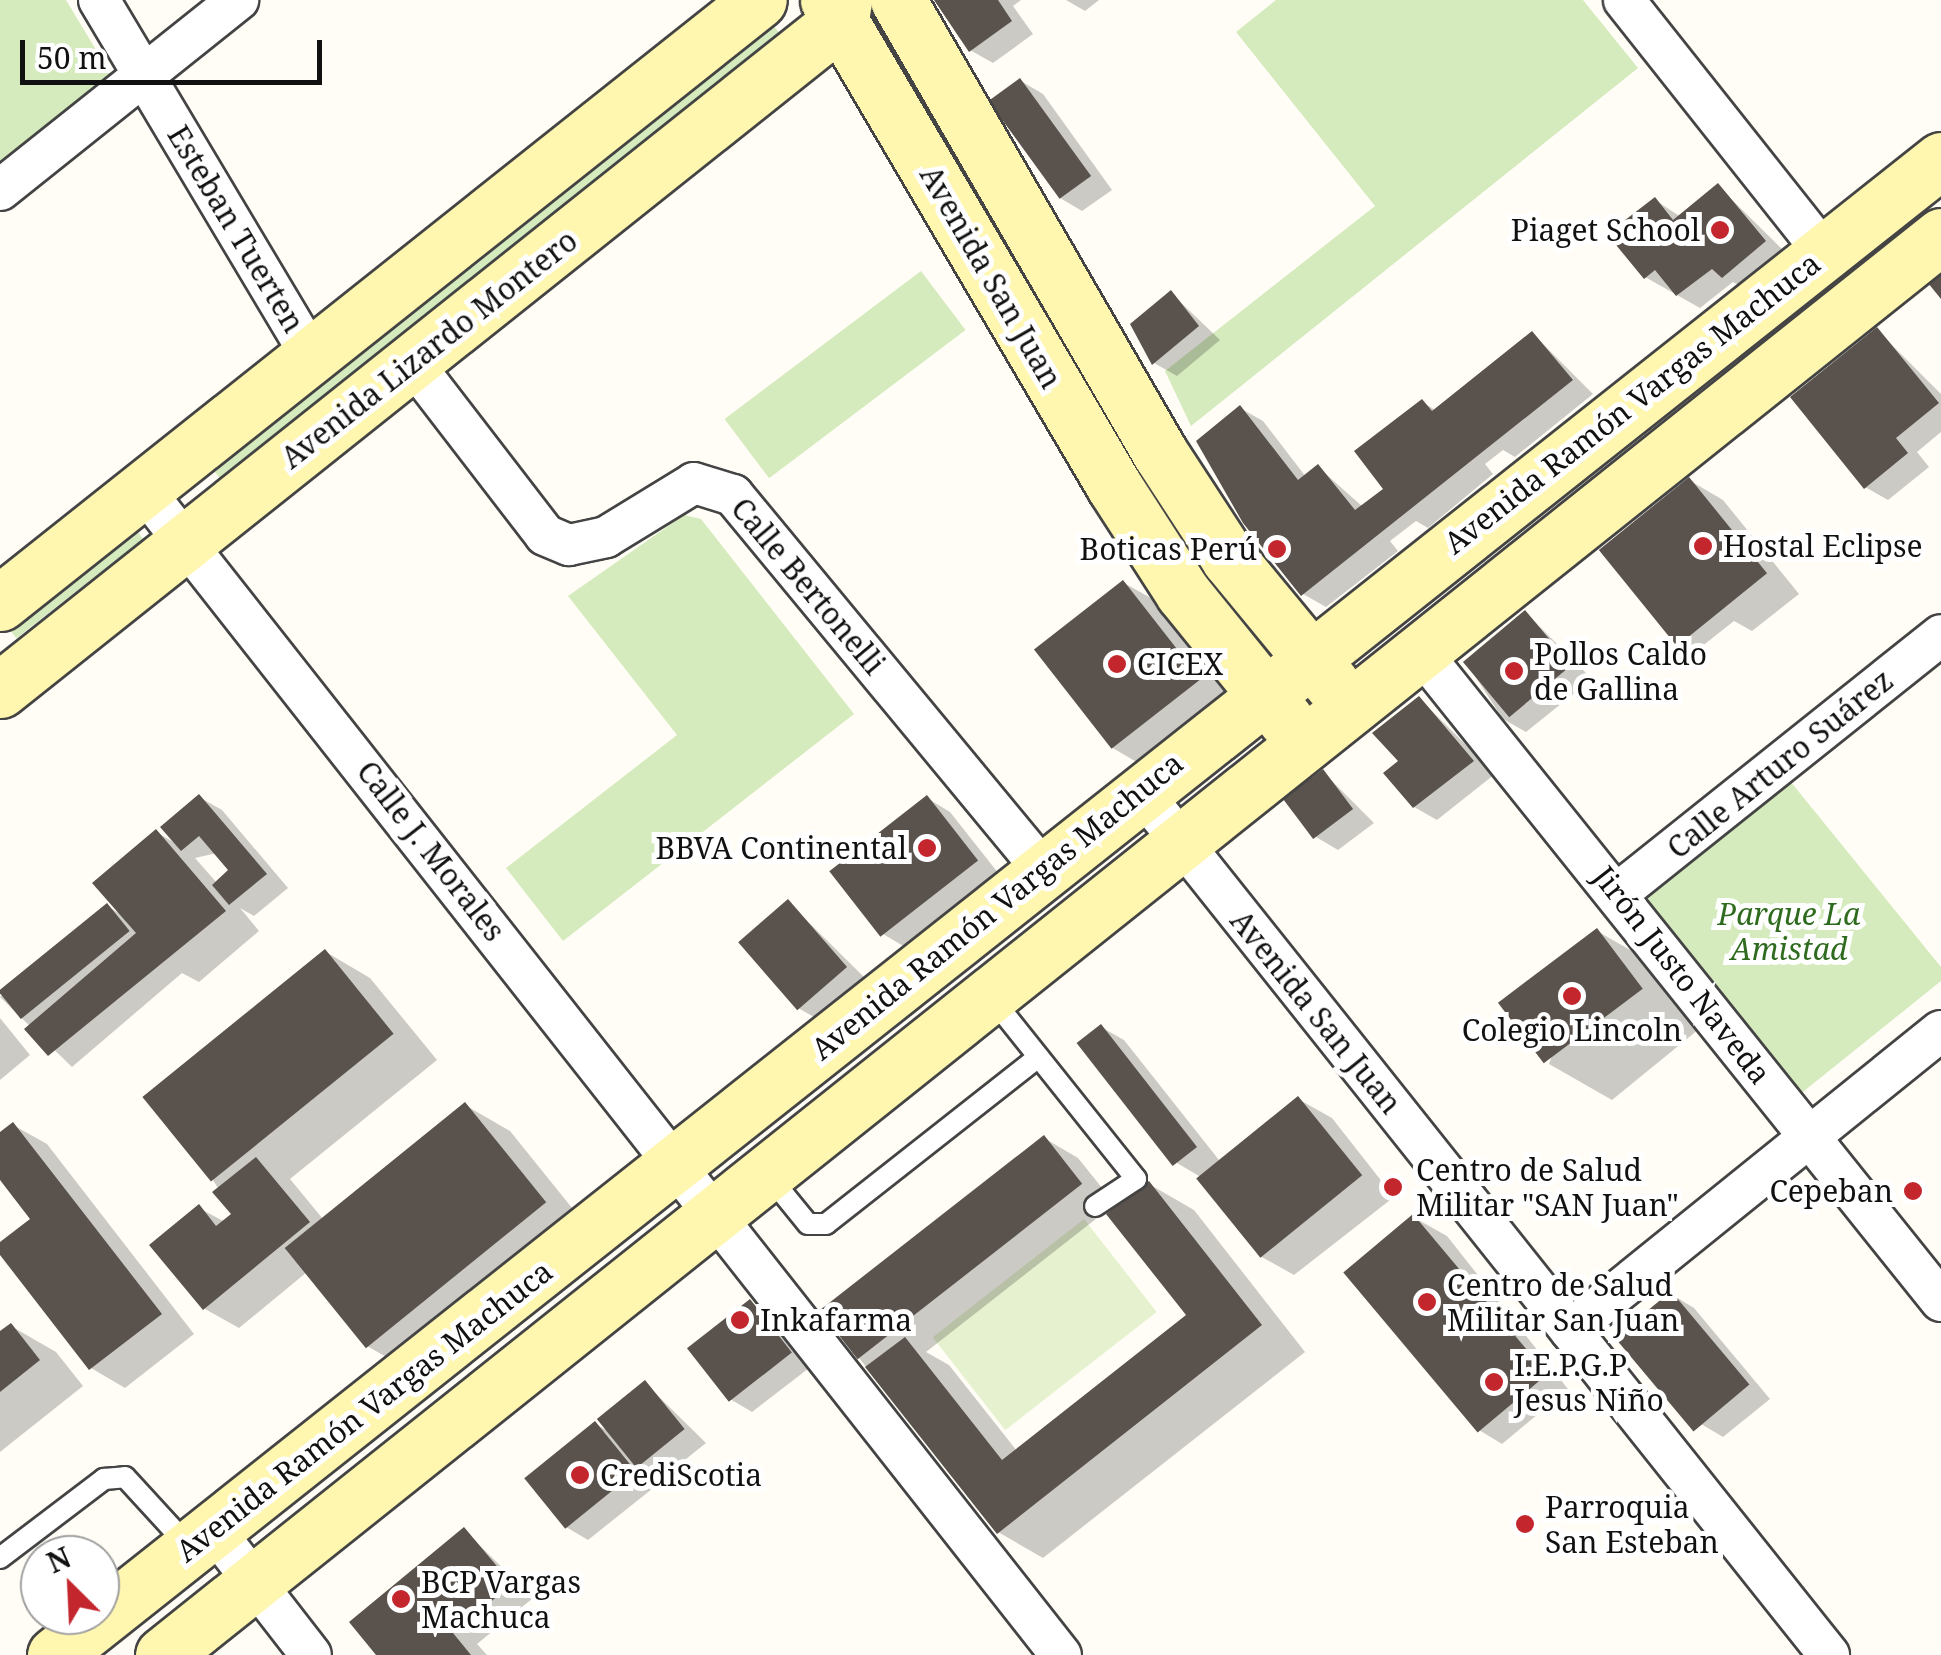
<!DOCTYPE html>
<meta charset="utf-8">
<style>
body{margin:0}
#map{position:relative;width:1941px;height:1655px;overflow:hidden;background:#fffdf5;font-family:"Noto Serif",serif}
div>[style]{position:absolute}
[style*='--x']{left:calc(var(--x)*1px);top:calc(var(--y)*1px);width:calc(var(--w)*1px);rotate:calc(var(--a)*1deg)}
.green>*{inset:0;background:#d5ebbd;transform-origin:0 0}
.pitch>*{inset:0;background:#e6f2cf;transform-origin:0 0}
.shadow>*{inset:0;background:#0003}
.building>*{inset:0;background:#5a524d;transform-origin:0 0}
.roads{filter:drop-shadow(2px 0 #444) drop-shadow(-2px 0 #444) drop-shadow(0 2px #444) drop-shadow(0 -2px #444)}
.lane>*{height:20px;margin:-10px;padding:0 10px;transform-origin:10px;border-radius:10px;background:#fff}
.street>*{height:40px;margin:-20px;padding:0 20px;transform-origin:20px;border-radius:20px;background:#fff}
.secondary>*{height:55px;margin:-27.5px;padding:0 27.5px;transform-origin:27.5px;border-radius:27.5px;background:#fff6b0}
.dots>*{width:28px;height:28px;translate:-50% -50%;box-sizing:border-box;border:5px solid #fff;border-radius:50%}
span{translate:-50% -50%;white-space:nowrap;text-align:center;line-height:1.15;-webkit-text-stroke:10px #fff;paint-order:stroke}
.street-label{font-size:30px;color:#111}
.poi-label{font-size:30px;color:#111}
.right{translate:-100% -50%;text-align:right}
.left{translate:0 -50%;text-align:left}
.park-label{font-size:30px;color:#2f6b1f;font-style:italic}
.north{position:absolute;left:20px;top:1535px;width:100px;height:100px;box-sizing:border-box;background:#fff;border:2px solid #a0a0a0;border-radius:50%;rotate:336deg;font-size:28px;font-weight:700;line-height:40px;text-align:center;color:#111}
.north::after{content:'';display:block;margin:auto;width:35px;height:45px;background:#c4262e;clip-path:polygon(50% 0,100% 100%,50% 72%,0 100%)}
.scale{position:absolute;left:20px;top:40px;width:302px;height:45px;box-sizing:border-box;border:5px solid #111;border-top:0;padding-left:12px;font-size:30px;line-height:35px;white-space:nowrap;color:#111;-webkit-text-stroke:8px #fff;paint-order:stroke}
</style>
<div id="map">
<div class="green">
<i style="clip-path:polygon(0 0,66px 0,113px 78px,0 170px)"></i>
<i style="clip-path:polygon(1276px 0,1583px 0,1638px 68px,1191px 426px,1165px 371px,1375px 206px,1236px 32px)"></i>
<i style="left:764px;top:14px;width:28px;height:715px;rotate:51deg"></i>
<i style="left:921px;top:271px;width:74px;height:246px;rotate:53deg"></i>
<i style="clip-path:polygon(684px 515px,701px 519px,854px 714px,563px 941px,506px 868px,677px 735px,568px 596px)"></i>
<i style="left:126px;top:517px;width:28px;height:161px;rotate:52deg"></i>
<i style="clip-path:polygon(1786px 776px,1941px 967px,1941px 981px,1799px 1095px,1637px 896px)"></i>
</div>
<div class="pitch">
<i style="left:1084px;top:1219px;width:118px;height:192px;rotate:52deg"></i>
</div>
<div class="shadow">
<i style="clip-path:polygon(938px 0,1021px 0,1013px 6px,1033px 34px,993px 63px,970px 50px)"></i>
<i style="clip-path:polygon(1066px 0,1099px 0,1085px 11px)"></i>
<i style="clip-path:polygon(1021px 81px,1043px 94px,1112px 190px,1082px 211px,1060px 198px)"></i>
<i style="clip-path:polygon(1718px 186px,1787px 254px,1746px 289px,1733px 282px,1700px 308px,1645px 277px,1655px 200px,1681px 217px)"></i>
<i style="clip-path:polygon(1171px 293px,1220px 340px,1177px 376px,1154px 363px)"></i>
<i style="clip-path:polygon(1877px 330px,1941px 394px,1941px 432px,1917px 452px,1929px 467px,1888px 500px,1865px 487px)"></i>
<i style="clip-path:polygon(1533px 334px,1593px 394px,1515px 457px,1503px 450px,1485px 464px,1493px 474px,1428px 528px,1416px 521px,1390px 541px,1398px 551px,1326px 607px,1303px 594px,1240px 408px,1263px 421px,1306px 477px,1318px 467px,1363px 507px,1382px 492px,1422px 402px,1437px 411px)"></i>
<i style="clip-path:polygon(1689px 480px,1723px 500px,1799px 594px,1752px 631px,1734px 621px,1696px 651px,1673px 638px)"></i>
<i style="clip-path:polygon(1124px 583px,1158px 602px,1233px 699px,1145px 767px,1111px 747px,1036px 650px)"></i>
<i style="clip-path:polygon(1526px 613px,1592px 679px,1526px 732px,1503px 719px,1465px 661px)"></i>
<i style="clip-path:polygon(1420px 699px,1495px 774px,1437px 820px,1414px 807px,1402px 762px)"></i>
<i style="clip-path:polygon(1323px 772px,1374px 823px,1338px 850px,1316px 837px)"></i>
<i style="clip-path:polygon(evenodd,199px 797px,222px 810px,288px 888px,254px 916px,240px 908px,259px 931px,199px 982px,182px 973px,72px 1067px,0 997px,107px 906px,122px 915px,156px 832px,177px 844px,199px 797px,217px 853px,232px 871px,217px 883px,195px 858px,217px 853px)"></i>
<i style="clip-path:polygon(927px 798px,950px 812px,999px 874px,905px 947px,883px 934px)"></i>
<i style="clip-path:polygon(788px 902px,868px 981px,821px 1021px,798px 1008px)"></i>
<i style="clip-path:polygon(1597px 931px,1660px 967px,1704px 1025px,1612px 1100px,1549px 1064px)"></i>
<i style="clip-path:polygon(326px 952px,370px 978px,437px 1060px,290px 1179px,323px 1219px,465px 1105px,510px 1131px,589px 1229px,411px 1371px,367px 1346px,307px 1272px,239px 1328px,205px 1309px,199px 1208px,225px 1222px,234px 1214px,213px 1180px)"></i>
<i style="clip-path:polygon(0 1018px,30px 1055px,0 1080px)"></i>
<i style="clip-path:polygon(1101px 1027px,1124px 1040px,1219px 1160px,1298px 1099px,1332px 1118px,1394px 1197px,1294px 1275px,1260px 1256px,1199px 1176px,1177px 1163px)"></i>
<i style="clip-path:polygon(13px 1125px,47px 1144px,194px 1334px,125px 1388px,91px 1368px,0 1251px,34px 1219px,0 1175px,0 1135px)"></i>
<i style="clip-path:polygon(1044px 1138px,1078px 1158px,1115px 1204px,926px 1352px,949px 1365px,1017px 1451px,1190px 1316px,1149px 1184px,1194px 1210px,1305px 1352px,1043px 1558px,998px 1532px,859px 1358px)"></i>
<i style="clip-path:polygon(1413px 1217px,1447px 1236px,1568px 1389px,1502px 1444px,1479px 1430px)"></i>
<i style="clip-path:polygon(1671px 1294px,1694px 1308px,1770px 1399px,1723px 1437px,1701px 1424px)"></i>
<i style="clip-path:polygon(750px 1302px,813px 1365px,752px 1412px,730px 1399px)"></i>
<i style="clip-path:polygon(11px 1326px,56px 1352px,83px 1386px,0 1452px,0 1334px)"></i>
<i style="clip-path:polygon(645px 1383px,706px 1443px,661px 1479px,645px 1470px,657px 1485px,588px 1540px,566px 1527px,595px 1424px,610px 1432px)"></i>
<i style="clip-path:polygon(464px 1530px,533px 1598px,477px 1644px,487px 1655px,379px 1655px)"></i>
</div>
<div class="building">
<i style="clip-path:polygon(934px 0,998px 0,1012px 21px,969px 52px)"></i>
<i style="left:1020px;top:78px;width:121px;height:39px;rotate:54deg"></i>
<i style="clip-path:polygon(1718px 183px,1766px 241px,1722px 278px,1712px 269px,1676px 296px,1655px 270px,1644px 279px,1607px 234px,1655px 197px,1673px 220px)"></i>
<i style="clip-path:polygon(1941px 273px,1941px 299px,1928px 283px)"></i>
<i style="clip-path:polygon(1171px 290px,1199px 326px,1152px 365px,1130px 324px)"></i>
<i style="clip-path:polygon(1877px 327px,1939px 403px,1896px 438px,1908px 453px,1864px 489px,1790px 397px)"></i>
<i style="clip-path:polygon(1532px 331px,1573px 380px,1301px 596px,1243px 523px,1196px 441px,1240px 405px,1298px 480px,1318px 464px,1355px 510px,1383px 489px,1354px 451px,1422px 399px,1432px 411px)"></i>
<i style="left:1689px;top:477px;width:124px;height:116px;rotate:51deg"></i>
<i style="left:1123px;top:580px;width:126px;height:113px;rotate:52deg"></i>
<i style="left:1525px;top:610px;width:72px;height:81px;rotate:50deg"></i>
<i style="clip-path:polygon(1419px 696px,1474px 761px,1413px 808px,1383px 773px,1398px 761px,1372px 733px)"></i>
<i style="left:1323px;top:769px;width:50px;height:50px;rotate:53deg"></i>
<i style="clip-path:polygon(199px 794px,267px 874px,229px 905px,212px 885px,228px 870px,199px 836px,181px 851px,160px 827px)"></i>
<i style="left:927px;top:795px;width:83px;height:124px;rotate:52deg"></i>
<i style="clip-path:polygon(156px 829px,226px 911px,48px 1056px,24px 1029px,136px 933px,92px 883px)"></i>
<i style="left:788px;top:899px;width:90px;height:66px;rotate:49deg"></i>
<i style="left:107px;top:903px;width:36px;height:140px;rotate:51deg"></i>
<i style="left:1597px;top:928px;width:76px;height:124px;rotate:53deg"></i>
<i style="left:325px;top:949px;width:109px;height:235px;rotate:51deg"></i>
<i style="left:1101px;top:1024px;width:156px;height:31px;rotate:52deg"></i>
<i style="left:1298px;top:1096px;width:102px;height:131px;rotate:51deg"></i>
<i style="left:465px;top:1102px;width:129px;height:232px;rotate:51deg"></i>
<i style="clip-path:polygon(13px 1122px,162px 1314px,89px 1370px,0 1255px,0 1242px,30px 1219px,0 1180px,0 1132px)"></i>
<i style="left:1044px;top:1135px;width:62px;height:285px;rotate:52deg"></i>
<i style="clip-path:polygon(256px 1157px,310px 1222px,203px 1310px,149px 1245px,199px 1204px,216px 1226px,231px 1214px,212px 1192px)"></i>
<i style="clip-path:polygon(1149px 1181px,1262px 1325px,997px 1534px,865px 1367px,905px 1337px,1002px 1460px,1186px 1315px,1106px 1214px)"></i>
<i style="left:1413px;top:1214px;width:209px;height:91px;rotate:50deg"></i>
<i style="left:1671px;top:1291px;width:122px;height:73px;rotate:50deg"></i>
<i style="left:750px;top:1299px;width:68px;height:80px;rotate:52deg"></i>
<i style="clip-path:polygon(11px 1323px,40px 1360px,0 1392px,0 1331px)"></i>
<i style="left:645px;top:1380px;width:63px;height:62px;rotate:51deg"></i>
<i style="left:595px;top:1421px;width:65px;height:91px;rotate:51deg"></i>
<i style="clip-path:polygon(464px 1527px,512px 1584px,453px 1633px,471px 1655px,376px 1655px,349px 1622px)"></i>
</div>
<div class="roads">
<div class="lane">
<i style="--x:990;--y:996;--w:234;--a:51.4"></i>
<i style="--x:1136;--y:1179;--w:49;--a:146.6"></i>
<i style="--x:768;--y:1175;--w:63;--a:50.8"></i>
<i style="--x:808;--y:1224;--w:18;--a:0"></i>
<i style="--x:826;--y:1224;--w:270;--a:-38.2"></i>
<i style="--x:0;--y:1558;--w:131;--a:-37.2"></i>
<i style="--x:104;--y:1479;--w:21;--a:-5"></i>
<i style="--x:125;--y:1477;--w:96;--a:47.5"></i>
</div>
<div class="street">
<i style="--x:99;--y:0;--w:414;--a:59.2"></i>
<i style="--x:1624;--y:0;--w:320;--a:51.6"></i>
<i style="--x:0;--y:190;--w:305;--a:-38.6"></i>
<i style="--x:412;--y:362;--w:218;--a:52.4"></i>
<i style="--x:545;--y:535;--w:26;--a:23"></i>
<i style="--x:569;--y:545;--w:38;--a:-12"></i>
<i style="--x:606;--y:537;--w:103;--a:-31.5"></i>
<i style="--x:694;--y:483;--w:41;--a:17.1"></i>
<i style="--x:733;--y:495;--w:484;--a:50.4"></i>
<i style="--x:143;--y:489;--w:1484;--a:51.79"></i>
<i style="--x:1420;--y:651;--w:833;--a:51.29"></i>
<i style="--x:1140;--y:790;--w:1106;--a:51.46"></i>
<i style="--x:1618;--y:893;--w:413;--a:-38.6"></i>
<i style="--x:1570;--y:1330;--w:476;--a:-38.9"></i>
<i style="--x:214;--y:1530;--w:158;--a:52.2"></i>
</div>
<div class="secondary">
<i style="--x:828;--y:0;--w:564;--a:59.52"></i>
<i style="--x:1114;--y:486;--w:127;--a:57.2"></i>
<i style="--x:1183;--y:593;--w:164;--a:51"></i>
<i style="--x:898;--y:0;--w:523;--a:59.96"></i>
<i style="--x:1160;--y:453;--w:126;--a:56.9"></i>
<i style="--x:1229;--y:559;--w:162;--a:50.5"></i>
<i style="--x:0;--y:603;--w:969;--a:-38.47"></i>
<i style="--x:0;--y:690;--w:1075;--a:-38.54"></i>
<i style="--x:841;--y:20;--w:20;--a:-81"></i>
<i style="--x:55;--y:1655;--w:2407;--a:-38.4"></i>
<i style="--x:163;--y:1655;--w:2275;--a:-38.59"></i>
</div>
</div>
<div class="dots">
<i style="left:1720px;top:230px;background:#c4262e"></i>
<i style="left:1703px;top:546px;background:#c4262e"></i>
<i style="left:1277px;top:549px;background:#c4262e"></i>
<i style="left:1117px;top:664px;background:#c4262e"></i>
<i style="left:1514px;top:671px;background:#c4262e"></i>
<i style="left:927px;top:848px;background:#c4262e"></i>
<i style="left:1572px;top:996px;background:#c4262e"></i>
<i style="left:1393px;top:1187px;background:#c4262e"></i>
<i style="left:1913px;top:1191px;background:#c4262e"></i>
<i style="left:1427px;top:1302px;background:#c4262e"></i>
<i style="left:740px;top:1320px;background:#c4262e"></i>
<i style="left:1494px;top:1382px;background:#c4262e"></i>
<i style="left:580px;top:1475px;background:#c4262e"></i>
<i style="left:1525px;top:1524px;background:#c4262e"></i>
<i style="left:401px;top:1599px;background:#c4262e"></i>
</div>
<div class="street-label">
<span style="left:236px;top:229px;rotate:59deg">Esteban Tuerten</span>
<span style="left:991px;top:277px;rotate:60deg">Avenida San Juan</span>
<span style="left:429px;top:349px;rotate:-38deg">Avenida Lizardo Montero</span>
<span style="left:1632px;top:403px;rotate:-38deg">Avenida Ramón Vargas Machuca</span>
<span style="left:808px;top:586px;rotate:50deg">Calle Bertonelli</span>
<span style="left:1780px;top:764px;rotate:-39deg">Calle Arturo Suárez</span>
<span style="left:431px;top:851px;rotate:52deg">Calle J. Morales</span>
<span style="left:997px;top:906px;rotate:-39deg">Avenida Ramón Vargas Machuca</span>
<span style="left:1682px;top:975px;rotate:52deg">Jirón Justo Naveda</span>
<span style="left:1316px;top:1012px;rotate:51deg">Avenida San Juan</span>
<span style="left:364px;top:1411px;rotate:-38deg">Avenida Ramón Vargas Machuca</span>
</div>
<div class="poi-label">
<span class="right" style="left:1700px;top:230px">Piaget School</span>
<span class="left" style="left:1723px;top:546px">Hostal Eclipse</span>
<span class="right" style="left:1257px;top:549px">Boticas Perú</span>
<span class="left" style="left:1534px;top:671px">Pollos Caldo<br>de Gallina</span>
<span class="left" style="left:1137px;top:664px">CICEX</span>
<span class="right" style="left:907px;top:848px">BBVA Continental</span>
<span style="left:1572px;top:1030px">Colegio Lincoln</span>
<span class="left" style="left:1416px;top:1187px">Centro de Salud<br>Militar "SAN Juan"</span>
<span class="right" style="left:1893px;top:1191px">Cepeban</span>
<span class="left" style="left:1447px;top:1302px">Centro de Salud<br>Militar San Juan</span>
<span class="left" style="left:760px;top:1320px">Inkafarma</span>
<span class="left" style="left:1514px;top:1382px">I.E.P.G.P<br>Jesus Niño</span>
<span class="left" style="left:600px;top:1475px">CrediScotia</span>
<span class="left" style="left:1545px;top:1524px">Parroquia<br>San Esteban</span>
<span class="left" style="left:421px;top:1599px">BCP Vargas<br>Machuca</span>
</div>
<div class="park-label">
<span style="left:1789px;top:931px">Parque La<br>Amistad</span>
</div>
<div class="north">N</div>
<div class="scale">50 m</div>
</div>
